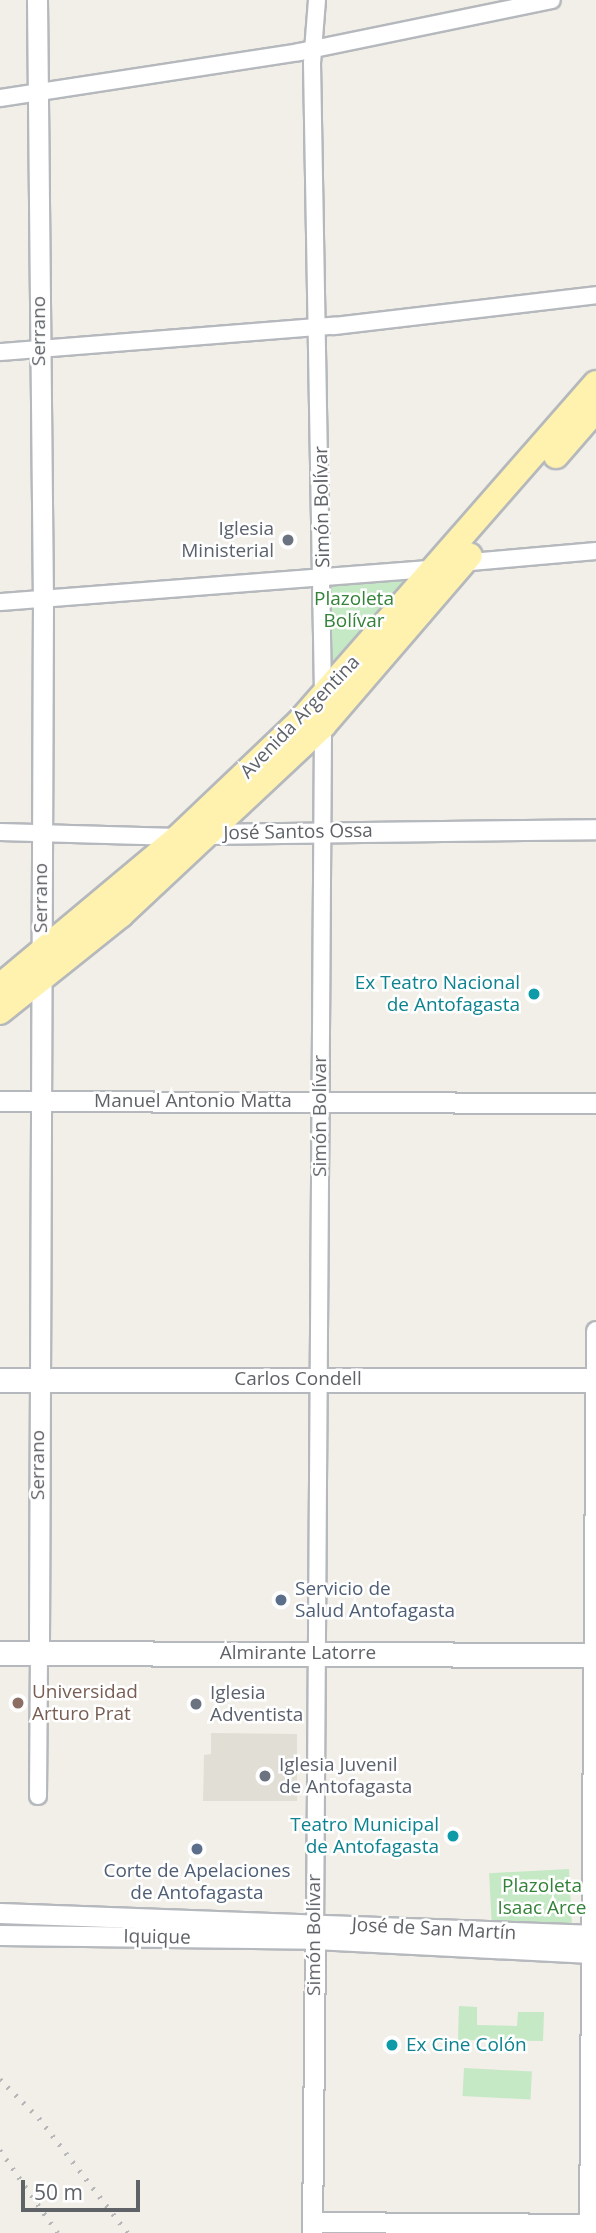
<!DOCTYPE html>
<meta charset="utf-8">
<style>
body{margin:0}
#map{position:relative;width:596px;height:2233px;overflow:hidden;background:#f1efe8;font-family:"Open Sans",sans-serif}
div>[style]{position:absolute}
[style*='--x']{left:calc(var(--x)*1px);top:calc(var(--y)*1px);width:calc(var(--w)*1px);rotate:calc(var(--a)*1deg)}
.education>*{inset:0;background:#e1ded6}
.green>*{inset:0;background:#c5e8c5;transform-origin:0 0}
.roads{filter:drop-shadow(2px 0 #b5b8bc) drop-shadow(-2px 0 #b5b8bc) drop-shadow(0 2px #b5b8bc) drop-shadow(0 -2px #b5b8bc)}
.minor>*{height:16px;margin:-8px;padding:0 8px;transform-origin:8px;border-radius:8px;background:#fff}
.tertiary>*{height:19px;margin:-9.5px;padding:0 9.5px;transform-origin:9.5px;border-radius:9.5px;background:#fff}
.secondary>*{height:23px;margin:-11.5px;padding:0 11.5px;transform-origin:11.5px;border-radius:11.5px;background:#fff}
.primary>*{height:24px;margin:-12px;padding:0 12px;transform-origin:12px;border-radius:12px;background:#fff2af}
.rail>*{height:4.5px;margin-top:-2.25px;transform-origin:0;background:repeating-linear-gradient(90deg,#b6b7b8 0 2px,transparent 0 11px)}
.dots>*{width:19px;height:19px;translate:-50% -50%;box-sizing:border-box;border:4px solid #fff;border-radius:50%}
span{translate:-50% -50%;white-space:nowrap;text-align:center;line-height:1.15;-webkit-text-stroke:5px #fff;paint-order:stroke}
.street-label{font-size:19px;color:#5f6368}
.worship-label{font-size:19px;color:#5b616d}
.right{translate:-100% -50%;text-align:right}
.left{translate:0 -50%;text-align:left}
.park-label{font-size:19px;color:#348238}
.culture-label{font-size:19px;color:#0d838f}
.service-label{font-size:19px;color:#4e5e75}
.education-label{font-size:19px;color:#785e54}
.scale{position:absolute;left:21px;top:2180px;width:119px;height:32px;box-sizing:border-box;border:4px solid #5f6368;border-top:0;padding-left:9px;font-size:21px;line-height:24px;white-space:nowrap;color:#5f6368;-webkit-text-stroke:5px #fff;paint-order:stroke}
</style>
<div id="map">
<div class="education">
<i style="clip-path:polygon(211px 1733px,297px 1734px,297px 1801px,203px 1801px,204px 1755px,211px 1754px)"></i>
</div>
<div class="green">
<i style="clip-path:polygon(438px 568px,324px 682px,324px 578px)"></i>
<i style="left:569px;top:1869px;width:57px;height:80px;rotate:87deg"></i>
<i style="clip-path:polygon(459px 2006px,477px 2007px,477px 2025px,517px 2026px,518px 2012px,544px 2012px,543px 2041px,458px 2040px)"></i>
<i style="left:464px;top:2068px;width:68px;height:28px;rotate:3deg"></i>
</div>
<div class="roads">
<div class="minor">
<i style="--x:317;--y:0;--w:63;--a:94.5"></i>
<i style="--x:312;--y:63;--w:631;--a:89"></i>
<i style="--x:0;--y:98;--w:303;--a:-8.7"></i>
<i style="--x:299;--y:52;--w:258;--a:-11.6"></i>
<i style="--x:0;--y:352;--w:335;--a:-4.5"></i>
<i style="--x:334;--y:326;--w:264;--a:-6.7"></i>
<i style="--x:459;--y:563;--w:138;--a:-5"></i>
<i style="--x:0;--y:602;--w:438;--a:-4.4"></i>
<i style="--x:0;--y:832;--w:178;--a:1.6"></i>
<i style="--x:38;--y:1796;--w:143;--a:-89.6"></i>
<i style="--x:315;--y:1936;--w:1213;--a:-89.62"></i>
</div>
<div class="tertiary">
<i style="--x:37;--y:0;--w:599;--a:89.43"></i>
<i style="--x:43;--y:599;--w:1054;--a:90.22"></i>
<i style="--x:202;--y:834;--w:394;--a:-0.7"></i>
<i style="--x:0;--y:1101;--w:596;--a:0.19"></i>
<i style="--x:0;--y:1913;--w:596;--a:2.11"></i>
<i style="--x:0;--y:1935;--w:315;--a:0.7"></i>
<i style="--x:315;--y:1939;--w:276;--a:2.9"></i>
<i style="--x:312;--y:2222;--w:284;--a:0.4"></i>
<i style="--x:312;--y:2233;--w:294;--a:-89.4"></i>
<i style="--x:589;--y:2233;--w:902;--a:-89.56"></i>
</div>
<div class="secondary">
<i style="--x:0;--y:1380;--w:596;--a:0"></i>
<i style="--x:0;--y:1653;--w:596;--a:0.19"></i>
</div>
<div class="primary">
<i style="--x:556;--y:456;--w:61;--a:-49"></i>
<i style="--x:0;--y:986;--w:232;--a:-39.9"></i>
<i style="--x:178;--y:837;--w:168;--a:-43.6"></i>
<i style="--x:300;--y:721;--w:449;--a:-48.8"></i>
<i style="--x:0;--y:1012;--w:155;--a:-38.7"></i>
<i style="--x:121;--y:915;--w:277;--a:-43.1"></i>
<i style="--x:323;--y:726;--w:225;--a:-49.3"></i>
</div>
</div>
<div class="rail">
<i style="--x:0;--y:2079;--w:55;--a:45"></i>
<i style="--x:39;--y:2118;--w:145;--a:52.3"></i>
<i style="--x:0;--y:2150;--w:101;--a:55.1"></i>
</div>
<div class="dots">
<i style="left:288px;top:540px;background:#6b7280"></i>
<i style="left:534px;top:994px;background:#0f9aa8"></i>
<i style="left:281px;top:1600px;background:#5c6f8a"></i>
<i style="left:18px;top:1703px;background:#8d6e63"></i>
<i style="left:196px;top:1704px;background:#6b7280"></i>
<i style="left:265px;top:1776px;background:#6b7280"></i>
<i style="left:453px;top:1836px;background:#0f9aa8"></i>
<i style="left:197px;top:1849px;background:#5c6f8a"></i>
<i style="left:392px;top:2045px;background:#0f9aa8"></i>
</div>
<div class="street-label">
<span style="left:39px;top:331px;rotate:-90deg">Serrano</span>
<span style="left:322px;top:507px;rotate:-91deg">Simón Bolívar</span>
<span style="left:300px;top:717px;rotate:-46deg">Avenida Argentina</span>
<span style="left:298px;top:832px;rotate:-1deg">José Santos Ossa</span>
<span style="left:41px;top:898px;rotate:-90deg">Serrano</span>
<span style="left:193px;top:1101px">Manuel Antonio Matta</span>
<span style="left:320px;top:1116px;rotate:-90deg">Simón Bolívar</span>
<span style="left:298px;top:1379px">Carlos Condell</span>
<span style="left:38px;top:1465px;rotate:-90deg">Serrano</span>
<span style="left:298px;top:1653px">Almirante Latorre</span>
<span style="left:434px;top:1929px;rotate:3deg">José de San Martín</span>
<span style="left:314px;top:1935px;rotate:-90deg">Simón Bolívar</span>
<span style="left:157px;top:1937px;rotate:1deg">Iquique</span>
</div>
<div class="worship-label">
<span class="right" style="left:274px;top:540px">Iglesia<br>Ministerial</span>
<span class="left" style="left:210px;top:1704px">Iglesia<br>Adventista</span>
<span class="left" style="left:279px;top:1776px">Iglesia Juvenil<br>de Antofagasta</span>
</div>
<div class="park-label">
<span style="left:354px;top:610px">Plazoleta<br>Bolívar</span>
<span style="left:542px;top:1897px">Plazoleta<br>Isaac Arce</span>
</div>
<div class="culture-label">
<span class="right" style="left:520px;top:994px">Ex Teatro Nacional<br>de Antofagasta</span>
<span class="right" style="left:439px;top:1836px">Teatro Municipal<br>de Antofagasta</span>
<span class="left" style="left:406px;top:2045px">Ex Cine Colón</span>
</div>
<div class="service-label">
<span class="left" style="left:295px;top:1600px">Servicio de<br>Salud Antofagasta</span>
<span style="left:197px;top:1882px">Corte de Apelaciones<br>de Antofagasta</span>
</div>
<div class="education-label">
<span class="left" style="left:32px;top:1703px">Universidad<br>Arturo Prat</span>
</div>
<div class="scale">50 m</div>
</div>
